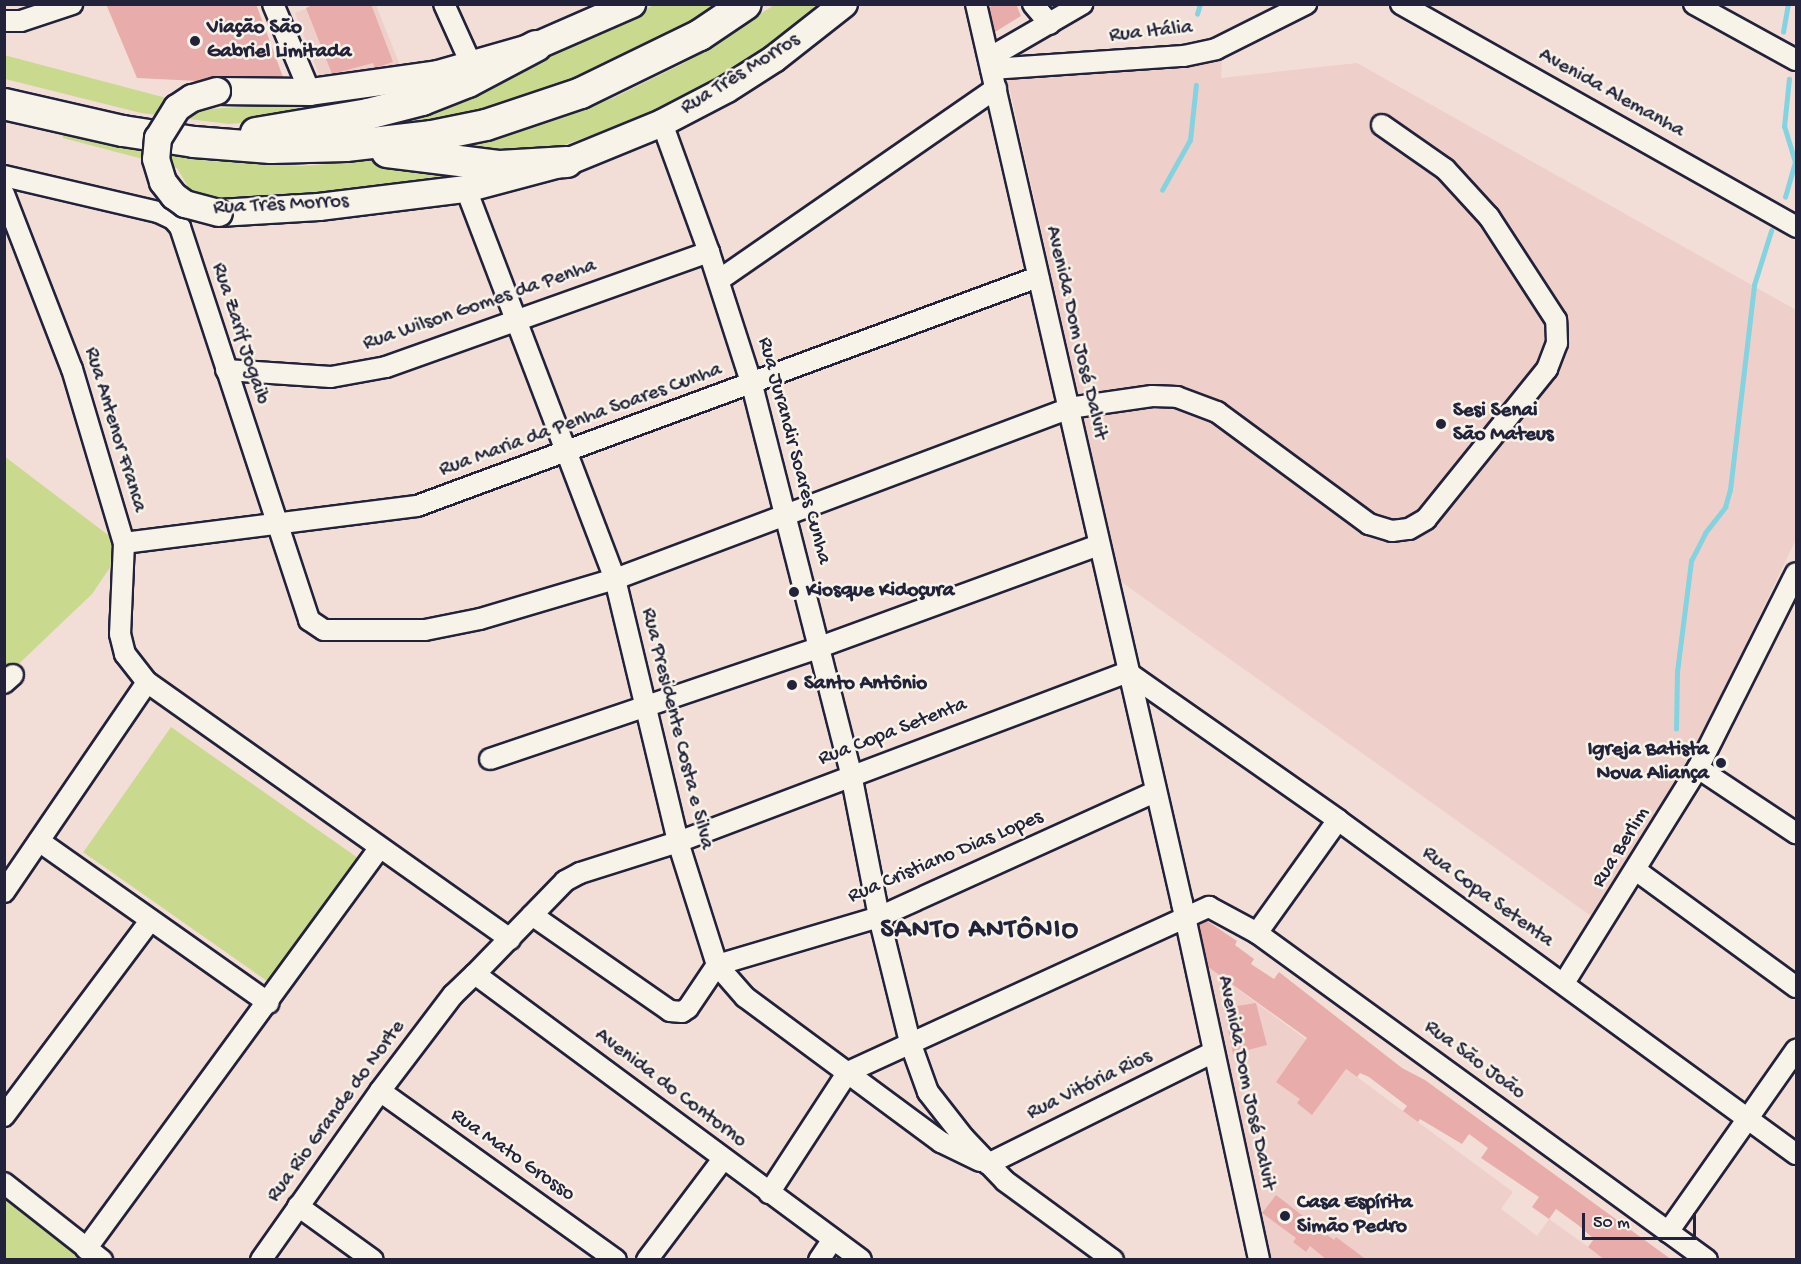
<!DOCTYPE html>
<meta charset="utf-8">
<style>
body{margin:0}
#map{position:relative;width:1801px;height:1264px;overflow:hidden;background:#f2ded6;font-family:"Gochi Hand",sans-serif}
div>[style]{position:absolute}
[style*='--x']{left:calc(var(--x)*1px);top:calc(var(--y)*1px);width:calc(var(--w)*1px);rotate:calc(var(--a)*1deg)}
.built>*{inset:0;background:#efcfc9}
.green>*{inset:0;background:#c9da8e;transform-origin:0 0}
.stream>*{height:4.5px;margin:-2.25px;padding:0 2.25px;transform-origin:2.25px;border-radius:2.25px;background:#84d3e0}
.building>*{inset:0;background:#e8adab}
.roads{filter:drop-shadow(2px 0 #22223b) drop-shadow(-2px 0 #22223b) drop-shadow(0 2px #22223b) drop-shadow(0 -2px #22223b)}
.minor>*{height:20px;margin:-10px;padding:0 10px;transform-origin:10px;border-radius:10px;background:#f7f3e8}
.major>*{height:26px;margin:-13px;padding:0 13px;transform-origin:13px;border-radius:13px;background:#f7f3e8}
.highway>*{height:30px;margin:-15px;padding:0 15px;transform-origin:15px;border-radius:15px;background:#f7f3e8}
.bridges{filter:drop-shadow(2px 0 #22223b) drop-shadow(-2px 0 #22223b) drop-shadow(0 2px #22223b) drop-shadow(0 -2px #22223b)}
.major-bridge>*{height:26px;margin:-13px;padding:0 13px;transform-origin:13px;border-radius:13px;background:#f7f3e8}
.dots>*{width:16px;height:16px;translate:-50% -50%;box-sizing:border-box;border:3px solid #f7f3e8;border-radius:50%}
span{translate:-50% -50%;white-space:nowrap;text-align:center;line-height:1.15;-webkit-text-stroke:5px #f7f3e8;paint-order:stroke}
.poi-label{font-size:21px;color:#22223b;font-weight:700}
.left{translate:0 -50%;text-align:left}
.right{translate:-100% -50%;text-align:right}
.street-label{font-size:21px;color:#22223b}
.district-label{font-size:27px;color:#22223b;font-weight:700;letter-spacing:1.5px}
.frame{position:absolute;inset:0;border:6px solid #22223b;pointer-events:none}
.scale{position:absolute;left:1582px;top:1213px;width:114px;height:27px;box-sizing:border-box;border:3px solid #22223b;border-top:0;padding-left:8px;font-size:18px;line-height:21px;white-space:nowrap;color:#22223b;-webkit-text-stroke:4px #f7f3e8;paint-order:stroke}
</style>
<div id="map">
<div class="built">
<i style="clip-path:polygon(315px 5px,376px 5px,401px 68px,321px 80px,295px 13px)"></i>
<i style="clip-path:polygon(1222px 60px,1221px 78px,1357px 63px,1796px 310px,1796px 539px,1688px 765px,1594px 918px,1120px 581px,1007px 77px,1165px 70px)"></i>
<i style="clip-path:polygon(1205px 965px,1513px 1192px,1501px 1209px,1520px 1223px,1537px 1236px,1549px 1219px,1605px 1259px,1270px 1259px)"></i>
</div>
<div class="green">
<i style="clip-path:polygon(654px 5px,721px 5px,613px 63px,552px 87px,472px 113px,347px 131px,591px 36px)"></i>
<i style="clip-path:polygon(774px 5px,829px 5px,767px 51px,692px 97px,652px 114px,544px 152px,431px 153px,547px 123px,613px 98px,684px 63px)"></i>
<i style="clip-path:polygon(4px 55px,208px 109px,364px 99px,426px 87px,308px 118px,229px 124px,141px 113px,5px 79px)"></i>
<i style="clip-path:polygon(62px 132px,209px 161px,302px 166px,380px 160px,485px 175px,244px 205px,194px 197px,177px 168px,63px 138px)"></i>
<i style="clip-path:polygon(4px 456px,112px 538px,111px 566px,92px 594px,5px 677px)"></i>
<i style="left:171px;top:727px;width:230px;height:153px;rotate:35deg"></i>
<i style="clip-path:polygon(4px 1193px,41px 1228px,88px 1259px,5px 1259px)"></i>
</div>
<div class="stream">
<i style="--x:1197;--y:14;--w:10;--a:-73"></i>
<i style="--x:1783;--y:32;--w:28;--a:-80"></i>
<i style="--x:1162;--y:190;--w:57;--a:-60.8"></i>
<i style="--x:1190;--y:140;--w:55;--a:-83.8"></i>
<i style="--x:1785;--y:197;--w:36;--a:-74"></i>
<i style="--x:1795;--y:162;--w:37;--a:-107"></i>
<i style="--x:1784;--y:127;--w:48;--a:-84.1"></i>
<i style="--x:1676;--y:729;--w:57;--a:-89"></i>
<i style="--x:1677;--y:672;--w:112;--a:-82.8"></i>
<i style="--x:1691;--y:561;--w:31;--a:-63"></i>
<i style="--x:1705;--y:533;--w:33;--a:-52"></i>
<i style="--x:1725;--y:507;--w:18;--a:-74"></i>
<i style="--x:1730;--y:490;--w:206;--a:-83.3"></i>
<i style="--x:1754;--y:285;--w:57;--a:-72.5"></i>
</div>
<div class="building">
<i style="clip-path:polygon(106px 4px,256px 4px,283px 77px,217px 76px,198px 81px,137px 78px)"></i>
<i style="clip-path:polygon(315px 4px,371px 4px,393px 62px,375px 68px,373px 63px,332px 74px,306px 8px)"></i>
<i style="clip-path:polygon(994px 4px,1016px 4px,1021px 16px,995px 32px,989px 8px)"></i>
<i style="clip-path:polygon(1207px 921px,1237px 941px,1235px 945px,1254px 959px,1251px 964px,1274px 979px,1279px 972px,1402px 1068px,1425px 1080px,1672px 1260px,1605px 1260px,1588px 1247px,1594px 1239px,1578px 1225px,1556px 1209px,1549px 1219px,1532px 1207px,1539px 1197px,1481px 1158px,1488px 1148px,1469px 1134px,1462px 1144px,1420px 1119px,1418px 1122px,1403px 1111px,1407px 1106px,1369px 1077px,1360px 1073px,1357px 1077px,1346px 1069px,1312px 1115px,1297px 1103px,1300px 1099px,1276px 1082px,1307px 1038px,1208px 967px,1199px 925px)"></i>
<i style="clip-path:polygon(1256px 1003px,1267px 1045px,1233px 1054px,1224px 1008px)"></i>
<i style="clip-path:polygon(1276px 1195px,1334px 1240px,1336px 1237px,1367px 1260px,1327px 1260px,1310px 1246px,1306px 1252px,1293px 1242px,1296px 1238px,1262px 1213px)"></i>
</div>
<div class="roads">
<div class="minor">
<i style="--x:273;--y:4;--w:95;--a:67.2"></i>
<i style="--x:444;--y:4;--w:68;--a:65.7"></i>
<i style="--x:976;--y:4;--w:922;--a:77.09"></i>
<i style="--x:1182;--y:903;--w:365;--a:77.8"></i>
<i style="--x:1033;--y:4;--w:26;--a:50"></i>
<i style="--x:1401;--y:4;--w:454;--a:29.4"></i>
<i style="--x:1694;--y:4;--w:116;--a:28.8"></i>
<i style="--x:4;--y:21;--w:17;--a:0"></i>
<i style="--x:21;--y:21;--w:54;--a:-18.4"></i>
<i style="--x:989;--y:58;--w:108;--a:-30.1"></i>
<i style="--x:991;--y:69;--w:193;--a:-3.9"></i>
<i style="--x:1184;--y:56;--w:33;--a:-12"></i>
<i style="--x:1216;--y:49;--w:101;--a:-26.6"></i>
<i style="--x:662;--y:123;--w:137;--a:70"></i>
<i style="--x:709;--y:252;--w:140;--a:72.1"></i>
<i style="--x:752;--y:385;--w:401;--a:75.7"></i>
<i style="--x:851;--y:774;--w:146;--a:78.9"></i>
<i style="--x:879;--y:917;--w:129;--a:76.1"></i>
<i style="--x:910;--y:1042;--w:53;--a:70.2"></i>
<i style="--x:928;--y:1092;--w:58;--a:52"></i>
<i style="--x:964;--y:1138;--w:59;--a:46.4"></i>
<i style="--x:1005;--y:1181;--w:134;--a:36.2"></i>
<i style="--x:4;--y:176;--w:158;--a:13.2"></i>
<i style="--x:158;--y:212;--w:17;--a:25"></i>
<i style="--x:173;--y:219;--w:11;--a:49"></i>
<i style="--x:180;--y:227;--w:414;--a:71.8"></i>
<i style="--x:309;--y:620;--w:18;--a:34"></i>
<i style="--x:324;--y:630;--w:101;--a:0"></i>
<i style="--x:425;--y:630;--w:56;--a:-11.3"></i>
<i style="--x:480;--y:619;--w:141;--a:-16.5"></i>
<i style="--x:615;--y:579;--w:485;--a:-20.6"></i>
<i style="--x:1069;--y:408;--w:84;--a:-8.2"></i>
<i style="--x:1152;--y:396;--w:25;--a:2"></i>
<i style="--x:1177;--y:397;--w:43;--a:20.6"></i>
<i style="--x:1217;--y:412;--w:189;--a:36.4"></i>
<i style="--x:1369;--y:524;--w:24;--a:17"></i>
<i style="--x:1392;--y:531;--w:17;--a:-7"></i>
<i style="--x:1409;--y:529;--w:20;--a:-30"></i>
<i style="--x:1426;--y:519;--w:193;--a:-51.1"></i>
<i style="--x:1547;--y:369;--w:28;--a:-69"></i>
<i style="--x:1557;--y:343;--w:23;--a:-92"></i>
<i style="--x:1556;--y:320;--w:123;--a:-123"></i>
<i style="--x:1489;--y:217;--w:65;--a:-132.5"></i>
<i style="--x:1445;--y:169;--w:77;--a:-145.1"></i>
<i style="--x:466;--y:189;--w:417;--a:69.1"></i>
<i style="--x:615;--y:579;--w:270;--a:76.5"></i>
<i style="--x:678;--y:842;--w:129;--a:72.4"></i>
<i style="--x:717;--y:965;--w:43;--a:48.8"></i>
<i style="--x:745;--y:997;--w:244;--a:36.5"></i>
<i style="--x:941;--y:1142;--w:43;--a:26"></i>
<i style="--x:4;--y:194;--w:188;--a:68.8"></i>
<i style="--x:72;--y:369;--w:182;--a:73.4"></i>
<i style="--x:124;--y:543;--w:91;--a:92.5"></i>
<i style="--x:120;--y:634;--w:21;--a:76"></i>
<i style="--x:125;--y:654;--w:36;--a:52"></i>
<i style="--x:147;--y:682;--w:445;--a:35.3"></i>
<i style="--x:719;--y:280;--w:337;--a:-34.7"></i>
<i style="--x:226;--y:370;--w:105;--a:3.8"></i>
<i style="--x:331;--y:377;--w:56;--a:-10.3"></i>
<i style="--x:386;--y:367;--w:343;--a:-19.6"></i>
<i style="--x:124;--y:543;--w:295;--a:-7.2"></i>
<i style="--x:417;--y:506;--w:662;--a:-20.24"></i>
<i style="--x:4;--y:683;--w:12;--a:-42"></i>
<i style="--x:490;--y:759;--w:348;--a:-18.7"></i>
<i style="--x:820;--y:647;--w:296;--a:-20.1"></i>
<i style="--x:1698;--y:768;--w:118;--a:33.6"></i>
<i style="--x:39;--y:841;--w:281;--a:35.2"></i>
<i style="--x:1637;--y:871;--w:197;--a:36.1"></i>
<i style="--x:4;--y:892;--w:254;--a:-55.7"></i>
<i style="--x:532;--y:915;--w:168;--a:34.8"></i>
<i style="--x:670;--y:1011;--w:12;--a:5"></i>
<i style="--x:682;--y:1012;--w:7;--a:-34"></i>
<i style="--x:688;--y:1008;--w:52;--a:-56"></i>
<i style="--x:1257;--y:933;--w:139;--a:-54.4"></i>
<i style="--x:717;--y:965;--w:169;--a:-16.5"></i>
<i style="--x:879;--y:917;--w:303;--a:-24.4"></i>
<i style="--x:475;--y:974;--w:129;--a:-45.9"></i>
<i style="--x:565;--y:881;--w:17;--a:-28"></i>
<i style="--x:580;--y:873;--w:103;--a:-17.6"></i>
<i style="--x:678;--y:842;--w:480;--a:-20.7"></i>
<i style="--x:1127;--y:672;--w:258;--a:35"></i>
<i style="--x:1338;--y:820;--w:567;--a:36.1"></i>
<i style="--x:1564;--y:983;--w:253;--a:-58.1"></i>
<i style="--x:1698;--y:768;--w:218;--a:-63.3"></i>
<i style="--x:380;--y:1091;--w:290;--a:35.6"></i>
<i style="--x:4;--y:1116;--w:244;--a:-53.2"></i>
<i style="--x:988;--y:1164;--w:252;--a:-26.4"></i>
<i style="--x:4;--y:1183;--w:125;--a:38.2"></i>
<i style="--x:769;--y:1193;--w:145;--a:-56.9"></i>
<i style="--x:848;--y:1072;--w:397;--a:-24.6"></i>
<i style="--x:1209;--y:907;--w:55;--a:28.4"></i>
<i style="--x:1257;--y:933;--w:556;--a:36"></i>
<i style="--x:298;--y:1206;--w:92;--a:35.8"></i>
<i style="--x:1668;--y:1232;--w:223;--a:-54.9"></i>
<i style="--x:86;--y:1249;--w:497;--a:-53.8"></i>
<i style="--x:261;--y:1260;--w:207;--a:-54.8"></i>
<i style="--x:380;--y:1091;--w:121;--a:-52.8"></i>
<i style="--x:453;--y:995;--w:30;--a:-44"></i>
<i style="--x:475;--y:974;--w:480;--a:36.5"></i>
<i style="--x:647;--y:1260;--w:126;--a:-53"></i>
<i style="--x:819;--y:1260;--w:25;--a:-56"></i>
</div>
<div class="major">
<i style="--x:217;--y:91;--w:93;--a:0.6"></i>
<i style="--x:310;--y:92;--w:129;--a:-8"></i>
<i style="--x:438;--y:74;--w:102;--a:-15.9"></i>
<i style="--x:536;--y:46;--w:105;--a:-23.6"></i>
<i style="--x:219;--y:213;--w:100;--a:-3.4"></i>
<i style="--x:319;--y:207;--w:148;--a:-7"></i>
<i style="--x:466;--y:189;--w:105;--a:-15"></i>
<i style="--x:567;--y:162;--w:103;--a:-22.3"></i>
<i style="--x:662;--y:123;--w:73;--a:-27.6"></i>
<i style="--x:727;--y:89;--w:56;--a:-32.6"></i>
<i style="--x:774;--y:59;--w:89;--a:-38.2"></i>
</div>
<div class="highway">
<i style="--x:4;--y:104;--w:122;--a:12.8"></i>
<i style="--x:123;--y:131;--w:72;--a:8.8"></i>
<i style="--x:194;--y:142;--w:77;--a:4.5"></i>
<i style="--x:271;--y:148;--w:75;--a:-1.5"></i>
<i style="--x:346;--y:146;--w:87;--a:-6.6"></i>
<i style="--x:432;--y:136;--w:55;--a:-11.5"></i>
<i style="--x:486;--y:125;--w:100;--a:-18.6"></i>
<i style="--x:581;--y:93;--w:132;--a:-26"></i>
<i style="--x:700;--y:35;--w:55;--a:-34"></i>
<i style="--x:256;--y:133;--w:114;--a:-9.6"></i>
<i style="--x:368;--y:114;--w:56;--a:-14.5"></i>
<i style="--x:422;--y:100;--w:49;--a:-21.4"></i>
<i style="--x:468;--y:82;--w:77;--a:-27.9"></i>
<i style="--x:387;--y:152;--w:114;--a:7.1"></i>
<i style="--x:500;--y:166;--w:67;--a:-3.4"></i>
</div>
</div>
<div class="bridges">
<div class="major-bridge">
<i style="--x:217;--y:91;--w:26;--a:164"></i>
<i style="--x:192;--y:98;--w:18;--a:146"></i>
<i style="--x:177;--y:108;--w:36;--a:122"></i>
<i style="--x:158;--y:138;--w:21;--a:95"></i>
<i style="--x:156;--y:159;--w:24;--a:73"></i>
<i style="--x:163;--y:182;--w:18;--a:52"></i>
<i style="--x:174;--y:196;--w:14;--a:36"></i>
<i style="--x:185;--y:204;--w:35;--a:15"></i>
</div>
</div>
<div class="dots">
<i style="left:195px;top:41px;background:#22223b"></i>
<i style="left:1441px;top:424px;background:#22223b"></i>
<i style="left:794px;top:592px;background:#22223b"></i>
<i style="left:792px;top:685px;background:#22223b"></i>
<i style="left:1721px;top:763px;background:#22223b"></i>
<i style="left:1285px;top:1216px;background:#22223b"></i>
</div>
<div class="poi-label">
<span class="left" style="left:207px;top:41px">Viação São<br>Gabriel Limitada</span>
<span class="left" style="left:1453px;top:424px">Sesi Senai<br>São Mateus</span>
<span class="left" style="left:806px;top:592px">Kiosque Kidoçura</span>
<span class="left" style="left:804px;top:685px">Santo Antônio</span>
<span class="right" style="left:1709px;top:763px">Igreja Batista<br>Nova Aliança</span>
<span class="left" style="left:1297px;top:1216px">Casa Espírita<br>Simão Pedro</span>
</div>
<div class="street-label">
<span style="left:1151px;top:33px;rotate:-6deg">Rua Itália</span>
<span style="left:741px;top:75px;rotate:-32deg">Rua Três Morros</span>
<span style="left:1611px;top:94px;rotate:29deg">Avenida Alemanha</span>
<span style="left:281px;top:206px;rotate:-3deg">Rua Três Morros</span>
<span style="left:480px;top:306px;rotate:-19deg">Rua Wilson Gomes da Penha</span>
<span style="left:1075px;top:333px;rotate:77deg">Avenida Dom José Dalvit</span>
<span style="left:239px;top:334px;rotate:72deg">Rua Zarif Jogaib</span>
<span style="left:581px;top:421px;rotate:-20deg">Rua Maria da Penha Soares Cunha</span>
<span style="left:114px;top:430px;rotate:73deg">Rua Antenor Franca</span>
<span style="left:793px;top:451px;rotate:75deg">Rua Jurandir Soares Cunha</span>
<span style="left:676px;top:729px;rotate:76deg">Rua Presidente Costa e Silva</span>
<span style="left:893px;top:733px;rotate:-21deg">Rua Copa Setenta</span>
<span style="left:1622px;top:848px;rotate:-58deg">Rua Berlim</span>
<span style="left:946px;top:858px;rotate:-23deg">Rua Cristiano Dias Lopes</span>
<span style="left:1487px;top:898px;rotate:36deg">Rua Copa Setenta</span>
<span style="left:1474px;top:1061px;rotate:36deg">Rua São João</span>
<span style="left:1245px;top:1083px;rotate:78deg">Avenida Dom José Dalvit</span>
<span style="left:1090px;top:1086px;rotate:-26deg">Rua Vitória Rios</span>
<span style="left:670px;top:1089px;rotate:37deg">Avenida do Contorno</span>
<span style="left:337px;top:1112px;rotate:-54deg">Rua Rio Grande do Norte</span>
<span style="left:512px;top:1156px;rotate:35deg">Rua Mato Grosso</span>
</div>
<div class="district-label">
<span style="left:980px;top:932px">SANTO ANTÔNIO</span>
</div>
<div class="frame"></div>
<div class="scale">50 m</div>
</div>
